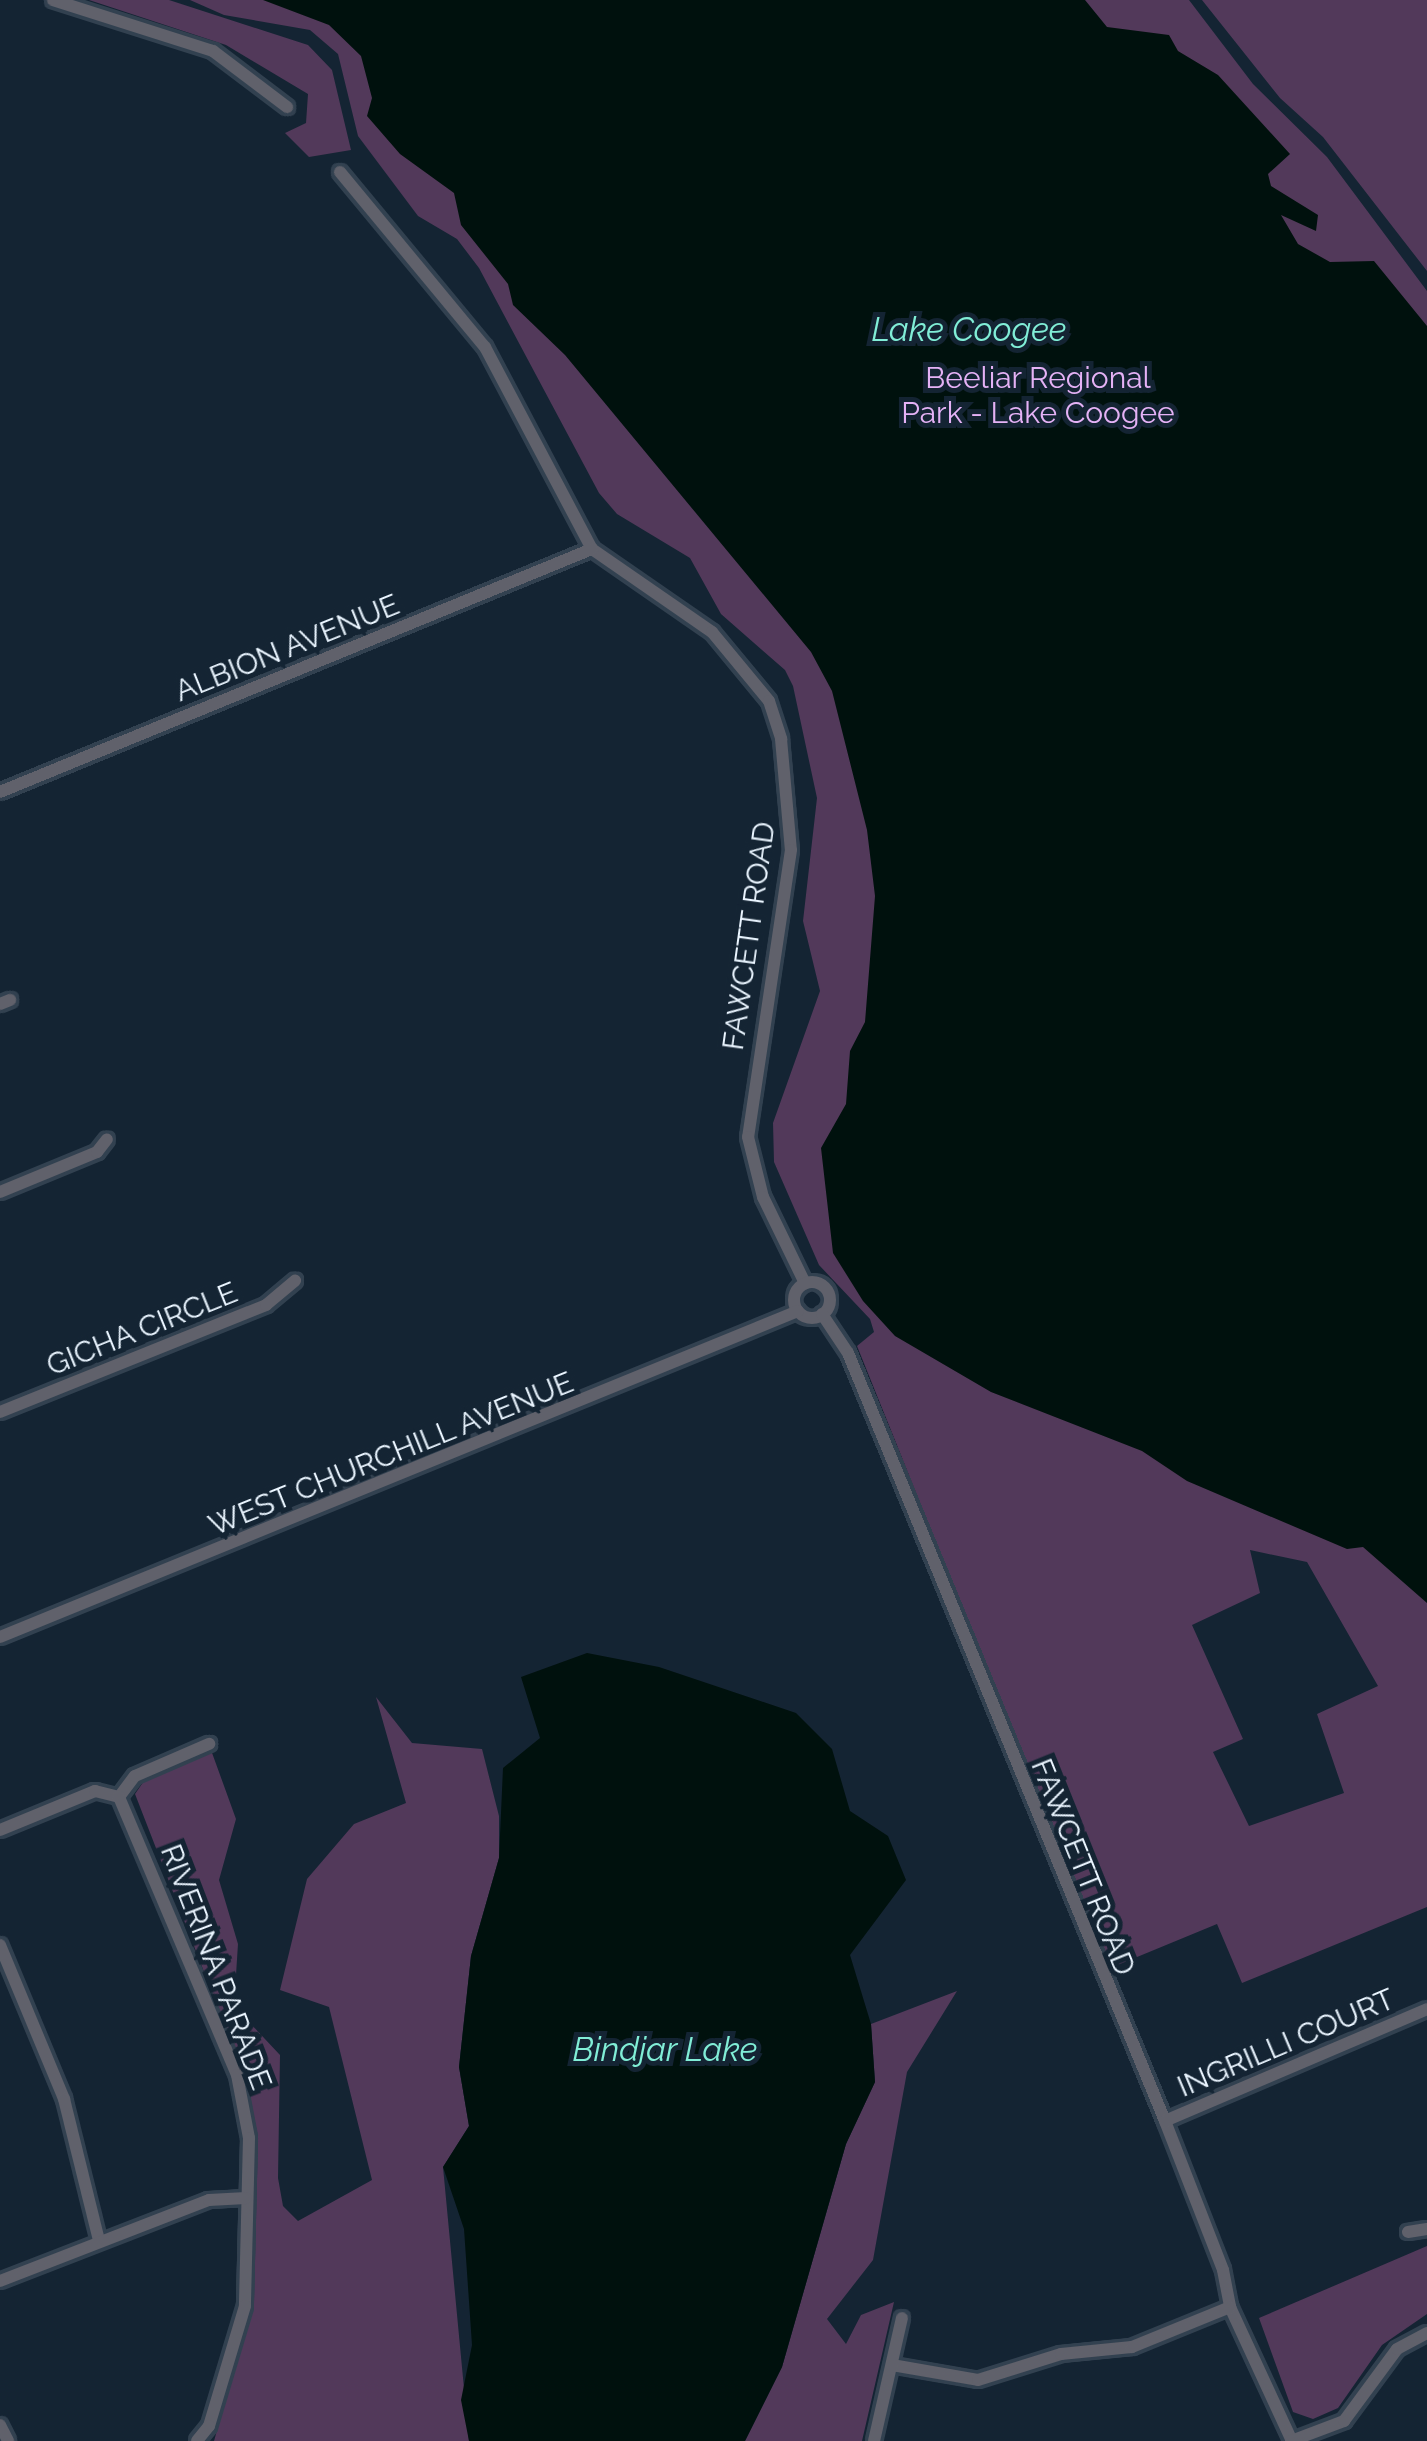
<!DOCTYPE html>
<style>
body{margin:0}
#map{position:relative;width:1427px;height:2441px;overflow:hidden;background:#142433;font-family:Raleway,sans-serif}
div>[style]{position:absolute}
[style*='--x']{left:calc(var(--x)*1px);top:calc(var(--y)*1px);width:calc(var(--w)*1px);rotate:calc(var(--a)*1deg)}
.green>*{inset:0;background:#52395a}
.water>*{inset:0;background:#00110d}
.roads{filter:drop-shadow(3px 0 #324150) drop-shadow(-3px 0 #324150) drop-shadow(0 3px #324150) drop-shadow(0 -3px #324150)}
.street>*{height:12px;margin:-6px;padding:0 6px;transform-origin:6px;border-radius:6px;background:#60616b}
.street>.ring{margin:-6px;padding:0;box-sizing:content-box;background:none;border:12px solid #60616b;border-radius:50%}
span{translate:-50% -50%;white-space:nowrap;text-align:center;line-height:1.15;-webkit-text-stroke:10px #142433;paint-order:stroke}
.park-label{font-size:30px;color:#e5b2f6}
.street-label{font-size:30px;color:#eaf5ff}
.water-label{font-size:33px;color:#81eed7;font-style:italic}
</style>
<div id="map">
<div class="green">
<i style="clip-path:polygon(89px 0,169px 0,308px 45px,332px 70px,351px 150px,309px 157px,285px 133px,306px 123px,308px 94px,226px 45px)"></i>
<i style="clip-path:polygon(evenodd,190px 0,1189px 0,1253px 84px,1327px 157px,1427px 291px,1427px 1907px,1242px 1983px,1217px 1924px,1108px 1969px,857px 1346px,874px 1332px,870px 1319px,819px 1265px,774px 1162px,773px 1123px,820px 991px,803px 921px,817px 798px,793px 686px,785px 670px,721px 614px,690px 558px,617px 514px,599px 493px,479px 268px,457px 239px,418px 216px,358px 136px,338px 54px,310px 30px,224px 15px,190px 0,1250px 1550px,1307px 1562px,1378px 1686px,1317px 1714px,1344px 1793px,1249px 1826px,1213px 1752px,1243px 1739px,1192px 1625px,1260px 1593px,1250px 1550px)"></i>
<i style="clip-path:polygon(1202px 0,1427px 0,1427px 271px,1323px 137px,1280px 98px)"></i>
<i style="clip-path:polygon(376px 1697px,412px 1743px,482px 1749px,499px 1816px,499px 1858px,471px 1956px,459px 2067px,469px 2126px,443px 2167px,469px 2441px,214px 2441px,252px 2307px,255px 2128px,239px 2062px,135px 1794px,146px 1778px,211px 1750px,236px 1819px,219px 1880px,238px 1944px,234px 2006px,280px 2055px,278px 2178px,283px 2206px,298px 2221px,372px 2180px,329px 2007px,280px 1990px,307px 1879px,354px 1824px,406px 1803px)"></i>
<i style="clip-path:polygon(957px 1991px,907px 2072px,873px 2260px,827px 2319px,846px 2344px,861px 2315px,894px 2302px,862px 2441px,745px 2441px,782px 2367px,846px 2144px,875px 2082px,871px 2024px)"></i>
<i style="clip-path:polygon(1427px 2246px,1427px 2314px,1382px 2345px,1338px 2408px,1313px 2419px,1293px 2412px,1259px 2318px)"></i>
</div>
<div class="water">
<i style="clip-path:polygon(263px 0,1085px 0,1107px 27px,1169px 35px,1178px 51px,1218px 75px,1290px 154px,1268px 174px,1271px 186px,1318px 215px,1316px 231px,1281px 215px,1298px 244px,1330px 262px,1374px 261px,1427px 326px,1427px 1603px,1363px 1547px,1347px 1549px,1187px 1481px,1142px 1451px,991px 1392px,895px 1336px,863px 1301px,833px 1253px,821px 1148px,846px 1104px,850px 1051px,865px 1022px,875px 896px,867px 830px,832px 691px,811px 652px,565px 355px,513px 305px,508px 284px,461px 225px,454px 193px,400px 154px,367px 116px,372px 98px,361px 56px,329px 25px)"></i>
<i style="clip-path:polygon(587px 1653px,659px 1667px,796px 1713px,832px 1749px,850px 1811px,888px 1836px,906px 1880px,850px 1955px,871px 2024px,875px 2082px,846px 2144px,782px 2367px,745px 2441px,469px 2441px,461px 2400px,472px 2345px,464px 2229px,443px 2167px,469px 2126px,459px 2067px,471px 1956px,499px 1858px,503px 1768px,540px 1738px,521px 1677px)"></i>
</div>
<div class="roads">
<div class="street">
<i style="--x:53;--y:0;--w:168;--a:17.7"></i>
<i style="--x:213;--y:51;--w:93;--a:37.1"></i>
<i style="--x:340;--y:172;--w:227;--a:50.4"></i>
<i style="--x:485;--y:347;--w:229;--a:62.1"></i>
<i style="--x:592;--y:549;--w:146;--a:34.7"></i>
<i style="--x:712;--y:632;--w:89;--a:50.4"></i>
<i style="--x:769;--y:701;--w:40;--a:72"></i>
<i style="--x:781;--y:739;--w:111;--a:84.9"></i>
<i style="--x:791;--y:850;--w:290;--a:98.5"></i>
<i style="--x:748;--y:1137;--w:62;--a:76"></i>
<i style="--x:763;--y:1197;--w:96;--a:64"></i>
<i style="--x:0;--y:792;--w:640;--a:-22.32"></i>
<i style="--x:0;--y:1004;--w:11;--a:-22"></i>
<i style="--x:0;--y:1192;--w:105;--a:-22.4"></i>
<i style="--x:97;--y:1152;--w:16;--a:-52"></i>
<i class="ring" style="left:794px;top:1282px;width:24px;height:24px"></i>
<i style="--x:822;--y:1314;--w:47;--a:56.3"></i>
<i style="--x:848;--y:1353;--w:831;--a:67.57"></i>
<i style="--x:1165;--y:2121;--w:160;--a:68.7"></i>
<i style="--x:1223;--y:2270;--w:38;--a:79"></i>
<i style="--x:1230;--y:2307;--w:148;--a:65.2"></i>
<i style="--x:0;--y:1412;--w:287;--a:-21.9"></i>
<i style="--x:266;--y:1305;--w:38;--a:-40"></i>
<i style="--x:0;--y:1637;--w:862;--a:-22.22"></i>
<i style="--x:119;--y:1797;--w:26;--a:-53"></i>
<i style="--x:135;--y:1776;--w:81;--a:-23.4"></i>
<i style="--x:0;--y:1830;--w:103;--a:-22.3"></i>
<i style="--x:95;--y:1791;--w:25;--a:14"></i>
<i style="--x:119;--y:1797;--w:302;--a:67"></i>
<i style="--x:237;--y:2075;--w:64;--a:79.2"></i>
<i style="--x:249;--y:2138;--w:168;--a:91.4"></i>
<i style="--x:245;--y:2306;--w:125;--a:106.7"></i>
<i style="--x:209;--y:2426;--w:19;--a:129"></i>
<i style="--x:0;--y:1945;--w:167;--a:67.4"></i>
<i style="--x:64;--y:2099;--w:145;--a:76.1"></i>
<i style="--x:1165;--y:2121;--w:285;--a:-23.1"></i>
<i style="--x:1408;--y:2232;--w:19;--a:-9"></i>
<i style="--x:0;--y:2281;--w:224;--a:-21.2"></i>
<i style="--x:209;--y:2200;--w:37;--a:-3"></i>
<i style="--x:892;--y:2365;--w:87;--a:9.9"></i>
<i style="--x:978;--y:2380;--w:87;--a:-17.4"></i>
<i style="--x:1061;--y:2354;--w:71;--a:-5.6"></i>
<i style="--x:1132;--y:2347;--w:106;--a:-22.2"></i>
<i style="--x:0;--y:2425;--w:18;--a:63"></i>
<i style="--x:874;--y:2441;--w:126;--a:-77.2"></i>
<i style="--x:1291;--y:2441;--w:57;--a:-20.7"></i>
<i style="--x:1344;--y:2421;--w:89;--a:-53.6"></i>
<i style="--x:1397;--y:2349;--w:34;--a:-28"></i>
</div>
</div>
<div class="park-label">
<span style="left:1038px;top:395px">Beeliar Regional<br>Park - Lake Coogee</span>
</div>
<div class="street-label">
<span style="left:287px;top:648px;rotate:-22deg">ALBION AVENUE</span>
<span style="left:749px;top:936px;rotate:-82deg">FAWCETT ROAD</span>
<span style="left:142px;top:1329px;rotate:-22deg">GICHA CIRCLE</span>
<span style="left:391px;top:1454px;rotate:-22deg">WEST CHURCHILL AVENUE</span>
<span style="left:1083px;top:1867px;rotate:68deg">FAWCETT ROAD</span>
<span style="left:216px;top:1967px;rotate:69deg">RIVERINA PARADE</span>
<span style="left:1286px;top:2043px;rotate:-23deg">INGRILLI COURT</span>
</div>
<div class="water-label">
<span style="left:969px;top:330px">Lake Coogee</span>
<span style="left:665px;top:2050px">Bindjar Lake</span>
</div>
</div>
